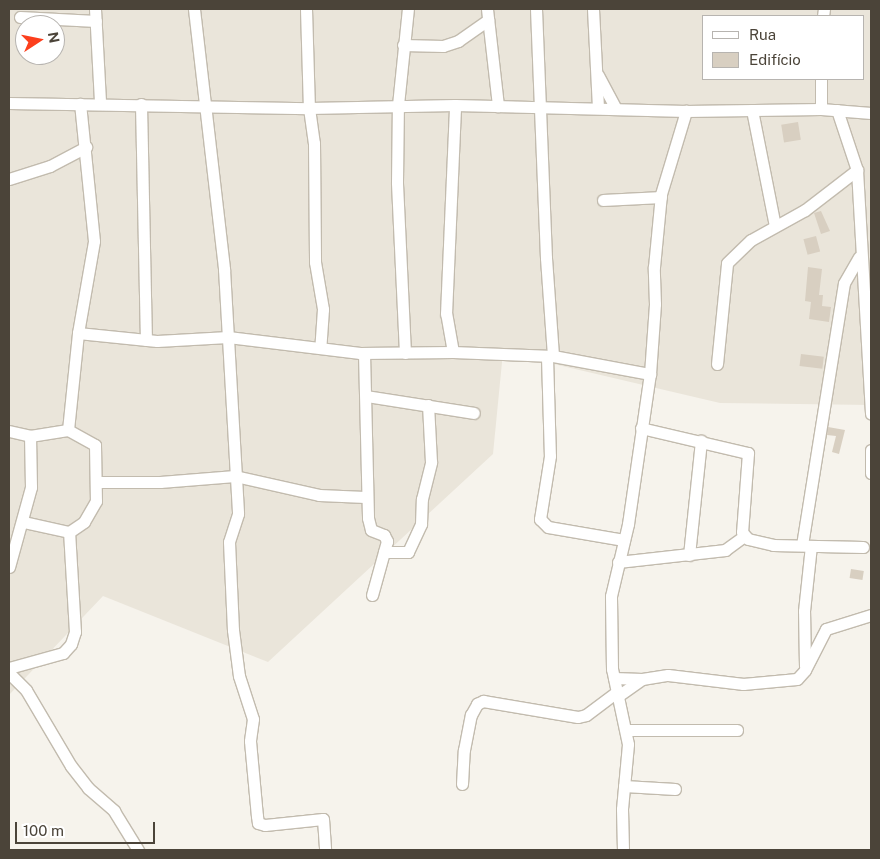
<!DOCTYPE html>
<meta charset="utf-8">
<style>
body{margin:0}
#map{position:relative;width:880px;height:859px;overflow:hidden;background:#f6f3ec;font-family:"Public Sans",sans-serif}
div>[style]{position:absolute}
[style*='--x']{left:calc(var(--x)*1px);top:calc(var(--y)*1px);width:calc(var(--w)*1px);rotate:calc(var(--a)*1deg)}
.residential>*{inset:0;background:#eae5da}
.building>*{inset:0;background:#d8cfc1;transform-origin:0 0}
.roads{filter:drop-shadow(1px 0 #c2bbae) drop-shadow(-1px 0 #c2bbae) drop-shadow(0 1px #c2bbae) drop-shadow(0 -1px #c2bbae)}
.minor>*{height:11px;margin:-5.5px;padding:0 5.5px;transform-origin:5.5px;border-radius:5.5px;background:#fff}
span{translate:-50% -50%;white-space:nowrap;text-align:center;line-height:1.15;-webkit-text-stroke:5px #fff;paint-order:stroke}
.frame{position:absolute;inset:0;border:10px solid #4b4439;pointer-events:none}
.legend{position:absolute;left:702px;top:15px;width:162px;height:65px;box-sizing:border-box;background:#fff;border:1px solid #b7b4b0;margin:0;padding:6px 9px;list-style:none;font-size:15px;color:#4b4439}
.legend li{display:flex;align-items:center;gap:10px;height:25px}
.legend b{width:25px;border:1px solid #b7b4b0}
.north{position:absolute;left:15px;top:15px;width:50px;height:50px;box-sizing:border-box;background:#fff;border:1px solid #b7b4b0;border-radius:50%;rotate:79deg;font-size:14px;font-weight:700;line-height:20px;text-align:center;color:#4b4439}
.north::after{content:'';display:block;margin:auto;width:18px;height:22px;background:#fc3f1d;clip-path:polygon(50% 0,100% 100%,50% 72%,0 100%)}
.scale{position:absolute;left:15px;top:822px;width:140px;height:22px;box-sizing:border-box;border:2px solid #4b4439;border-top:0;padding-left:6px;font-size:15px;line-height:18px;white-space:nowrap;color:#4b4439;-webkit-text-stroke:4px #fff;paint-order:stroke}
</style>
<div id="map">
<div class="residential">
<i style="clip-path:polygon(evenodd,9px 9px,871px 9px,871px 405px,720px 403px,503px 352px,493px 454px,268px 662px,103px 596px,9px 695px,9px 9px,704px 16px,864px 16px,864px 79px,704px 79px,704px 16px,9px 9px,25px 25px,55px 25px,55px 55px,25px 55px,25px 25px)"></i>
</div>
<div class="building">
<i style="left:798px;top:122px;width:18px;height:17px;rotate:81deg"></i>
<i style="clip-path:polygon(821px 211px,830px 231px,821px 234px,814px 213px)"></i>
<i style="left:816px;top:236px;width:16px;height:13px;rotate:75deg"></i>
<i style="clip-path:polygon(808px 267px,822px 269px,819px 295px,823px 295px,822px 306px,831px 307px,829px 322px,809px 319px,811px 302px,805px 301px)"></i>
<i style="left:801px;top:354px;width:23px;height:12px;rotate:7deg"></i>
<i style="clip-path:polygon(828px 427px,845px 430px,839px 454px,832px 452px,836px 436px,827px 435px)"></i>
<i style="left:851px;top:569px;width:13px;height:9px;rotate:9deg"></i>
</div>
<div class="roads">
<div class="minor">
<i style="--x:95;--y:9;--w:93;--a:86.9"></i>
<i style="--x:194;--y:9;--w:262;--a:83.4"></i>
<i style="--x:224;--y:269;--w:245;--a:86.7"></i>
<i style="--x:238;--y:514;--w:29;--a:108"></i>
<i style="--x:229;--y:542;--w:88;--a:87.4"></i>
<i style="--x:233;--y:630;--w:46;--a:82.6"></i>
<i style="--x:239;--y:676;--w:45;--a:72"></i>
<i style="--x:253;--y:719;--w:22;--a:98"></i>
<i style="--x:250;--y:741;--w:75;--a:84.7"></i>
<i style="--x:257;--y:816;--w:7;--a:82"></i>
<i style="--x:258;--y:823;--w:7;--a:16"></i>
<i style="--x:265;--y:825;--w:58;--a:-5.9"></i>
<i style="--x:323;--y:819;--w:31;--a:86"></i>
<i style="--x:306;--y:9;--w:99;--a:88.3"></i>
<i style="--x:309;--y:108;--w:35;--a:82"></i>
<i style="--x:314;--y:143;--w:119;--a:89.5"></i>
<i style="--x:315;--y:262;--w:48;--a:80.3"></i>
<i style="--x:323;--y:309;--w:39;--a:94"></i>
<i style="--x:487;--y:9;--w:98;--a:83.5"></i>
<i style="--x:536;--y:9;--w:249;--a:87.7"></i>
<i style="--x:546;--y:258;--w:98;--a:85.9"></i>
<i style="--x:593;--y:9;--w:98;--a:87.1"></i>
<i style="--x:823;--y:16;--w:7;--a:-82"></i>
<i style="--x:20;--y:17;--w:76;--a:3"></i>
<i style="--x:403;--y:45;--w:40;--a:1.4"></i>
<i style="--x:443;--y:46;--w:16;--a:-18"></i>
<i style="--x:458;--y:41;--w:37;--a:-35"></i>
<i style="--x:598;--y:75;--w:38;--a:62"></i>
<i style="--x:9;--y:103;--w:300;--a:1"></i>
<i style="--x:309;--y:108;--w:146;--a:-1.2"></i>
<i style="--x:455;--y:105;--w:231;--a:1.5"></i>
<i style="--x:686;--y:111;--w:135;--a:-0.8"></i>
<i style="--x:821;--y:109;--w:50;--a:4.6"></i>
<i style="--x:141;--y:104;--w:236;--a:88.8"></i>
<i style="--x:821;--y:109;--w:30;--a:-90"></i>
<i style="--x:752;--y:110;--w:118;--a:78.8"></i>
<i style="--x:837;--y:110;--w:63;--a:71.6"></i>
<i style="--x:857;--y:170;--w:244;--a:86.7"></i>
<i style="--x:9;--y:179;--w:43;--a:-17.6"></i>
<i style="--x:50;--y:166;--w:41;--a:-27.8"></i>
<i style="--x:603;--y:200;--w:58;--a:-3"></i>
<i style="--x:78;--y:333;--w:79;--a:5.8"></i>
<i style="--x:157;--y:341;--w:71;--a:-3.2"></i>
<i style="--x:228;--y:337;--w:133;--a:6.9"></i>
<i style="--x:360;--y:353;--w:93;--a:-0.6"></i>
<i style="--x:453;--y:352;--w:100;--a:2.3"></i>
<i style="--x:553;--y:356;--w:99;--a:10.5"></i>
<i style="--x:453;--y:352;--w:39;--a:-100"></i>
<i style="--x:446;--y:314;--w:209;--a:-87.5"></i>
<i style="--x:364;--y:353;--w:165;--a:88.6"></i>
<i style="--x:368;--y:518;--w:12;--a:76"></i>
<i style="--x:371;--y:530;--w:14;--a:21"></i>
<i style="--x:384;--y:535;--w:7;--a:63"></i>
<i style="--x:387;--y:541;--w:56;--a:105.5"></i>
<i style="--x:405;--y:353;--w:171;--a:-92.7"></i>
<i style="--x:397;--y:182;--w:77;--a:-89.3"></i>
<i style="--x:398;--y:105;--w:97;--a:-84.1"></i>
<i style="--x:547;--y:357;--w:99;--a:88.3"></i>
<i style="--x:550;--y:456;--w:64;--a:99"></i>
<i style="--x:540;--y:519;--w:11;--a:45"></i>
<i style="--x:548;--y:527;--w:77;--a:9.7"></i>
<i style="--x:717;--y:364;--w:101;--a:-84.3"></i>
<i style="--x:727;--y:263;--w:33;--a:-44"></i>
<i style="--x:751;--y:240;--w:62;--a:-29.1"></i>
<i style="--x:805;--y:210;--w:66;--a:-37.6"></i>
<i style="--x:366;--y:396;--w:109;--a:8.9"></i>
<i style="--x:641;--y:428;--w:110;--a:13.2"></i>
<i style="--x:748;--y:453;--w:79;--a:94.3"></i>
<i style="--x:742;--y:532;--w:9;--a:49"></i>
<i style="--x:748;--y:539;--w:26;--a:13"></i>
<i style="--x:773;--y:545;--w:90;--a:1.3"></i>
<i style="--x:68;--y:430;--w:98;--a:-84.1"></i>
<i style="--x:78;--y:333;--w:93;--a:-80.1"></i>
<i style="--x:94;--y:241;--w:138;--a:-95.8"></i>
<i style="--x:9;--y:431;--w:22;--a:13"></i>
<i style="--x:30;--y:436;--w:38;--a:-9"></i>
<i style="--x:68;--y:430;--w:31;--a:29"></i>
<i style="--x:95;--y:445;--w:56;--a:89"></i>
<i style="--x:96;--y:501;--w:24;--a:120"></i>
<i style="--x:84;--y:522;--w:18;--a:146"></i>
<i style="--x:871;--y:473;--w:23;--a:-90"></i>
<i style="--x:97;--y:482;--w:63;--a:0"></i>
<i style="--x:160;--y:482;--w:75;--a:-4.6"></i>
<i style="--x:235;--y:476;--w:86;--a:12.7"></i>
<i style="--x:319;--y:495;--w:46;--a:2.5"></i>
<i style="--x:802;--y:545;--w:265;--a:-80.9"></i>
<i style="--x:844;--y:283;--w:30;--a:-60"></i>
<i style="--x:384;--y:552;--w:24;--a:0"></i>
<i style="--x:408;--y:552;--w:31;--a:-65"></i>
<i style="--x:421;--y:524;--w:25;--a:-88"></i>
<i style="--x:422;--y:499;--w:38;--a:-76"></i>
<i style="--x:431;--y:462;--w:57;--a:-93"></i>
<i style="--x:689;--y:555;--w:115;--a:-84"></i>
<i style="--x:618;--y:562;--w:108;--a:-6.4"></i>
<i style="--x:725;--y:550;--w:24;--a:-36"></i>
<i style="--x:9;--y:567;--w:83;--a:-74.6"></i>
<i style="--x:31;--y:487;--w:51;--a:-91.1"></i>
<i style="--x:805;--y:666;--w:55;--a:-91"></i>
<i style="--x:804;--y:611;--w:65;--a:-83.9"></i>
<i style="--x:9;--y:668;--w:56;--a:-15.5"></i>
<i style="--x:63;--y:653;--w:12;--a:-48"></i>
<i style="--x:71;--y:644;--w:13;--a:-72"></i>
<i style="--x:75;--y:632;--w:100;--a:-93.4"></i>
<i style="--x:69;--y:532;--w:47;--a:-167.7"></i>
<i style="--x:9;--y:673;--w:24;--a:45"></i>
<i style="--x:26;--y:690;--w:88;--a:59.4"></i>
<i style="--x:71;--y:766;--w:28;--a:52"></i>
<i style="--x:88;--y:788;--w:35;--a:41"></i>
<i style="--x:114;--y:811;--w:46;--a:58.4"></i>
<i style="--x:614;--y:678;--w:28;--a:2"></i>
<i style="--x:642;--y:679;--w:26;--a:-9"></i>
<i style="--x:668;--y:675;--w:76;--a:6.8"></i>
<i style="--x:743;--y:684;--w:54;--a:-5.3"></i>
<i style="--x:797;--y:679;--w:12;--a:-48"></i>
<i style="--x:805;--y:670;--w:46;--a:-62.9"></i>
<i style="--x:826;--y:629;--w:47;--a:-17.3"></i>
<i style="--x:618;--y:696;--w:29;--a:-35"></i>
<i style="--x:626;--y:730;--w:111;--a:0"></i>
<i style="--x:462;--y:784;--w:34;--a:-87"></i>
<i style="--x:464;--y:750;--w:36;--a:-79"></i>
<i style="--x:471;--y:715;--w:13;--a:-61"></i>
<i style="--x:477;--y:704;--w:7;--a:-27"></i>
<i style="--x:483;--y:701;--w:96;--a:9.6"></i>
<i style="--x:578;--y:717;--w:8;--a:-14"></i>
<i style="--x:586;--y:715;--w:39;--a:-37"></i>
<i style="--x:624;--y:786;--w:51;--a:3.4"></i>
<i style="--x:623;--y:850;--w:41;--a:-91.4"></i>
<i style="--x:622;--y:809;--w:65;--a:-84.7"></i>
<i style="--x:628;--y:744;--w:77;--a:-102"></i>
<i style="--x:612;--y:669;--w:73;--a:-90.8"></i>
<i style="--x:611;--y:596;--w:74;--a:-76.7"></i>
<i style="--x:628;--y:524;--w:152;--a:-81.7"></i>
<i style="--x:650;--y:374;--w:70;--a:-85.9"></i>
<i style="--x:655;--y:304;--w:37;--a:-92"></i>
<i style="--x:654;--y:267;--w:73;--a:-84.5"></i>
<i style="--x:661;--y:194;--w:87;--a:-73.2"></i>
</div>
</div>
<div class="frame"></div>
<ul class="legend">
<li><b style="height:6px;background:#fff"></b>Rua</li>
<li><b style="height:14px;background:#d8cfc1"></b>Edifício</li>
</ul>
<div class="north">N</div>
<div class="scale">100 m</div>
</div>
